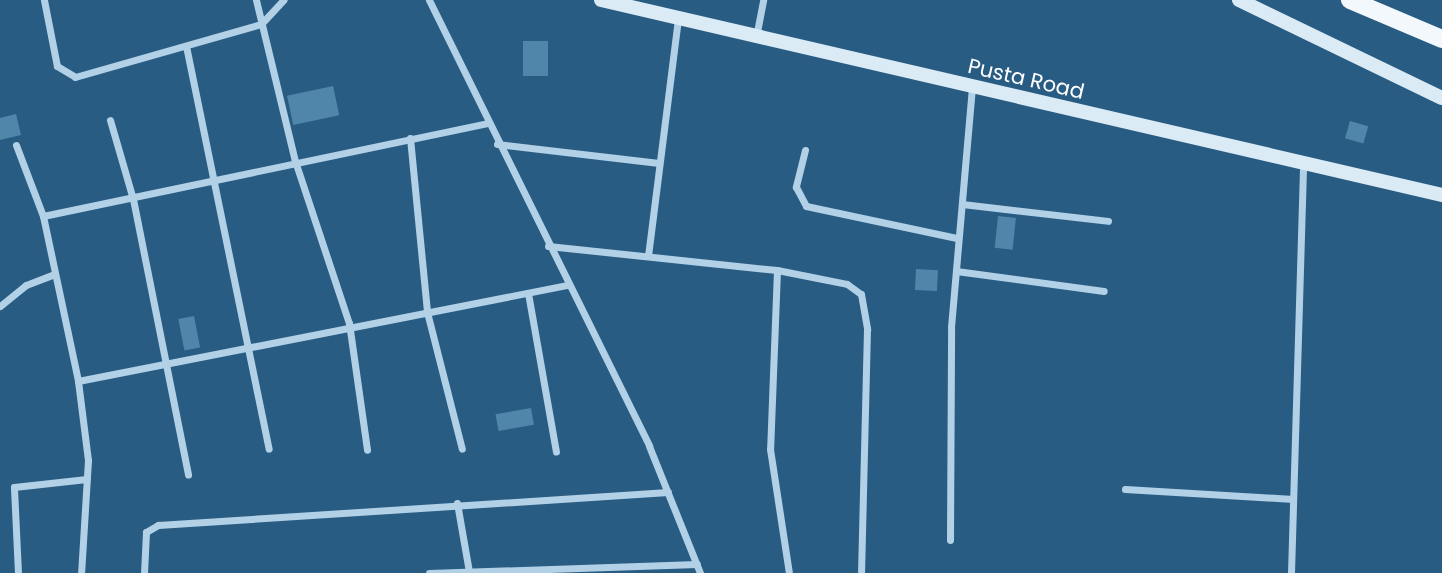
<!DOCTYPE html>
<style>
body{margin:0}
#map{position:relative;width:1442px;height:573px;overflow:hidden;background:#285c83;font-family:Poppins,sans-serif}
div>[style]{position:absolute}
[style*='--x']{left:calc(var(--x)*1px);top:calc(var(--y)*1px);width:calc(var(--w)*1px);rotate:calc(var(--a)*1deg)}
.building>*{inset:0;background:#5186ab;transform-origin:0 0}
.street>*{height:7px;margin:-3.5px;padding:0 3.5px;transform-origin:3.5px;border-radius:3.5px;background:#b2d1e7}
.secondary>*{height:14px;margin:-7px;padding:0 7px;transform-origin:7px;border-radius:7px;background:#dbebf6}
.primary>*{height:18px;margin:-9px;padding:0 9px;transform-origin:9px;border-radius:9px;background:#f3f8fd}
span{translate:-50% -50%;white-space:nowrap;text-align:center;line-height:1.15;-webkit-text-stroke:5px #285c83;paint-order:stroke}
.street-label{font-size:21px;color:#fff}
</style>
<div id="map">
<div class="building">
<i style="left:523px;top:41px;width:25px;height:35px"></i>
<i style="left:333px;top:86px;width:30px;height:47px;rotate:78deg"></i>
<i style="clip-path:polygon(16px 114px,21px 135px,0 140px,0 118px)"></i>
<i style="left:1350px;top:121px;width:19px;height:18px;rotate:16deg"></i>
<i style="left:998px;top:216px;width:18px;height:32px;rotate:6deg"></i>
<i style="left:916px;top:269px;width:22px;height:21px;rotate:3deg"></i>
<i style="left:194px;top:316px;width:32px;height:16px;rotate:79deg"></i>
<i style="left:531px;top:408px;width:17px;height:36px;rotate:80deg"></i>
</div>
<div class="street">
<i style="--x:44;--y:0;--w:67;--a:78.9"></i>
<i style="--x:57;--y:66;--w:21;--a:31"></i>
<i style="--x:75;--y:77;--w:193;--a:-15.9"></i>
<i style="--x:261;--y:24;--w:33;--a:-47"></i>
<i style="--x:256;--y:0;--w:166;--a:76.4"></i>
<i style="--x:295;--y:161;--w:171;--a:71.6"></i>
<i style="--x:349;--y:323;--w:128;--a:81.9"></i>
<i style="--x:429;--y:0;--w:497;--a:63.7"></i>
<i style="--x:649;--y:446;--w:137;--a:68.1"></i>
<i style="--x:756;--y:37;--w:38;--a:-79"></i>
<i style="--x:186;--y:46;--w:411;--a:78.4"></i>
<i style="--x:110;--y:120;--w:82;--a:73.8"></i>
<i style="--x:133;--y:199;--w:281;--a:78.7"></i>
<i style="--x:410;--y:138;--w:175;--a:84.4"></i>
<i style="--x:427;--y:312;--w:141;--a:75.7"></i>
<i style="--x:497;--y:144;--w:163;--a:6.7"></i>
<i style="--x:16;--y:145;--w:76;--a:69.2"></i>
<i style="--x:43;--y:216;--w:169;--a:78"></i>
<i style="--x:78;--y:381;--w:80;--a:82.8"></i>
<i style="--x:88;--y:460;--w:113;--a:93.5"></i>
<i style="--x:805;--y:150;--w:38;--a:104"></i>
<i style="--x:796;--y:187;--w:21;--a:62"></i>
<i style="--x:806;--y:206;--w:154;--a:12"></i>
<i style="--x:962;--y:204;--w:147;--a:6.6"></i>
<i style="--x:43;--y:216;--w:454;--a:-11.8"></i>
<i style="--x:548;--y:246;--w:230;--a:6"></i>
<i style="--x:777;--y:270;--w:71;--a:11.3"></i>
<i style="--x:847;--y:284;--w:17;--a:36"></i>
<i style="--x:861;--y:294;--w:36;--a:80"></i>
<i style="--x:867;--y:329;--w:244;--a:91.4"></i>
<i style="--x:648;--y:256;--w:239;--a:-82.8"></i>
<i style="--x:777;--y:270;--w:179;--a:92.2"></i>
<i style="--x:770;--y:449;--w:125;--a:81.3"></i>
<i style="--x:956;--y:271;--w:149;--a:7.7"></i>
<i style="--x:528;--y:293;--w:161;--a:80"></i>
<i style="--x:0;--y:306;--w:33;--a:-39"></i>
<i style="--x:26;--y:285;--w:31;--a:-21"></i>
<i style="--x:78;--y:381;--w:499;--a:-11.1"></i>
<i style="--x:1125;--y:489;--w:168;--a:3.4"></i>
<i style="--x:457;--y:503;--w:70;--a:80.1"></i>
<i style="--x:950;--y:540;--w:213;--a:-89.7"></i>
<i style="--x:951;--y:327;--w:240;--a:-85"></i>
<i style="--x:18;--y:573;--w:86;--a:-92.7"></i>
<i style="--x:14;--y:487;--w:73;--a:-6.3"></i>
<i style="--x:144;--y:573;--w:41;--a:-87.2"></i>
<i style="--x:146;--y:532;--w:14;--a:-30"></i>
<i style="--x:158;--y:525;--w:511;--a:-3.7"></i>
<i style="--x:429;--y:573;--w:268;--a:-1.9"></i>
<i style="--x:1291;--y:573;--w:410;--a:-88.3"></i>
</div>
<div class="secondary">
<i style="--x:601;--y:0;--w:863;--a:13.05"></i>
<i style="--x:1239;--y:0;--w:225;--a:25.8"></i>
</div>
<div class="primary">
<i style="--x:1350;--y:0;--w:100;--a:23"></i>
</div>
<div class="street-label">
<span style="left:1026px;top:79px;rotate:13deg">Pusta Road</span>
</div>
</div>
